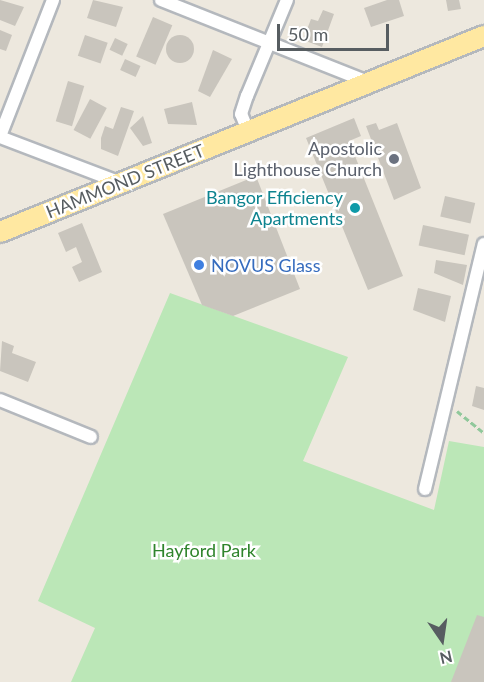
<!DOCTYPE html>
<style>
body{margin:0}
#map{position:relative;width:484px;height:682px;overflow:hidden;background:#ede8de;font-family:Lato,sans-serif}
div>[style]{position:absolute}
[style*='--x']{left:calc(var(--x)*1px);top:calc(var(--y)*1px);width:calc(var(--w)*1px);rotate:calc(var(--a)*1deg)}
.green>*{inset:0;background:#bbe7b7}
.building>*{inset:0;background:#c9c5bd;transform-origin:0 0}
.round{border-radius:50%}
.path>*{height:3px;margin-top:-1.5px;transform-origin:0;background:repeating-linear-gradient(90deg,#90c89b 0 6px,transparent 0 9px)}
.roads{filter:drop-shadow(2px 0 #b4b8bd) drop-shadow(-2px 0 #b4b8bd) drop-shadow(0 2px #b4b8bd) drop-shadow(0 -2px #b4b8bd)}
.street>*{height:12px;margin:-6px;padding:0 6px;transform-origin:6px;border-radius:6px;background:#fff}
.primary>*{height:20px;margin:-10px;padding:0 10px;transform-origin:10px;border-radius:10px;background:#ffe8a1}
.dots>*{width:16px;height:16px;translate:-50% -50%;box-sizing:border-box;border:3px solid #fff;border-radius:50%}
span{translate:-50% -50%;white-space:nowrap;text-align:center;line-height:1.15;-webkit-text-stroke:5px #fff;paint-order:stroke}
.worship-label{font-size:18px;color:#5b616d}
.right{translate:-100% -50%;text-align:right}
.street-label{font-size:18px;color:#575d61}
.culture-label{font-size:18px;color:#0d838f}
.shop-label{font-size:18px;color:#366cbe}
.left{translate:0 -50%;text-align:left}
.park-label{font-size:18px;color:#2f842c}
.north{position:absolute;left:412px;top:610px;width:60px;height:60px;-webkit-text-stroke:4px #fff;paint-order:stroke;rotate:167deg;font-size:16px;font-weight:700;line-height:24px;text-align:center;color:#575d61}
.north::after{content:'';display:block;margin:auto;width:21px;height:27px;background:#575d61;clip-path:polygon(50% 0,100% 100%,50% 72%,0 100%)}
.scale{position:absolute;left:277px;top:24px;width:112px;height:27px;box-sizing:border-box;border:3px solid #575d61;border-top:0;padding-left:8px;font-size:18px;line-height:21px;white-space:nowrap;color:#575d61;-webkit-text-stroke:4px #fff;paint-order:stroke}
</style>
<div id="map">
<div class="green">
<i style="clip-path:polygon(170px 293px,348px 357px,303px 461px,434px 510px,449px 441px,484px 447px,484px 682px,71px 682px,95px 628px,38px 601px)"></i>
</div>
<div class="building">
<i style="clip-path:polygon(0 0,24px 7px,15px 26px,0 20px)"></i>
<i style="clip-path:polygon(93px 0,123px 7px,116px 27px,87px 18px)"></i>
<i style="clip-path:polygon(387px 0,399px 0,404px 16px,371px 27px,364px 8px)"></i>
<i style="clip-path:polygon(446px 0,459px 0,461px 9px,448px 11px)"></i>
<i style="clip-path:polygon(323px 10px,334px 14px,322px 47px,303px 40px,311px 19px,318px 21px)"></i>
<i style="left:153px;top:17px;width:21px;height:43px;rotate:23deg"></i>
<i style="clip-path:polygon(0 30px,12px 35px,6px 51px,0 49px)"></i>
<i class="round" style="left:166px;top:35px;width:28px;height:28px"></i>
<i style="left:85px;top:35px;width:24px;height:22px;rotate:19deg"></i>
<i style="left:115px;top:38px;width:14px;height:13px;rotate:25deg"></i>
<i style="clip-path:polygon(213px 50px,232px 59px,210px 97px,198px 91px)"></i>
<i style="left:125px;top:59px;width:17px;height:12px;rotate:24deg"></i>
<i style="left:68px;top:81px;width:17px;height:42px;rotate:17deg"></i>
<i style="left:90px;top:99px;width:19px;height:35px;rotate:28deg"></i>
<i style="clip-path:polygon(192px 102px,197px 125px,168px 124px,164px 109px)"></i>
<i style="clip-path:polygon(121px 107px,134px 111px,118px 156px,101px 149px,101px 138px,105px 126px,113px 129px)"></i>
<i style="clip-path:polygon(143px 116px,152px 143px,143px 146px,130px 128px)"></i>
<i style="clip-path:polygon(354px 118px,361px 136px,349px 141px,403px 276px,368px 290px,306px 138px)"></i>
<i style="clip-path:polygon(376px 123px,379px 130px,397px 123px,421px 188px,394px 200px,366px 126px)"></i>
<i style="clip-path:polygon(256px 176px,300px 289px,233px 316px,202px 305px,163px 214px)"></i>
<i style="left:445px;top:196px;width:31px;height:21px;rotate:13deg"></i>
<i style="clip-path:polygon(82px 223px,102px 272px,79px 282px,72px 267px,82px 262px,76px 247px,66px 252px,58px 233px)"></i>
<i style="left:423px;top:225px;width:47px;height:21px;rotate:12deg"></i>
<i style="clip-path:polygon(436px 260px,467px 265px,463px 285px,434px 273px)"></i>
<i style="clip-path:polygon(418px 288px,451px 296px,445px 322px,413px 310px)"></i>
<i style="clip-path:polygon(2px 341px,14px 346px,12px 353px,36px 362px,28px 382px,0 371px)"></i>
<i style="clip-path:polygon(476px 386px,484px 388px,484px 410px,472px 406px)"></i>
<i style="clip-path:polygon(477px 615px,484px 617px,484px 682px,451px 682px)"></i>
</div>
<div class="path">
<i style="--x:457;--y:411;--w:35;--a:39"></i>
</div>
<div class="roads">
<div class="street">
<i style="--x:161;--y:0;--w:223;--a:21.6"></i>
<i style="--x:248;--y:131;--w:18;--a:-112"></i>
<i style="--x:241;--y:114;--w:19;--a:-72"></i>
<i style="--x:247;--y:96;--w:104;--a:-67.4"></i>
<i style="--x:0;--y:136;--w:146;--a:-68.7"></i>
<i style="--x:0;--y:137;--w:129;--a:20.8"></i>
<i style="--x:0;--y:400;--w:98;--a:22.1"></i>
<i style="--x:425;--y:489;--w:252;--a:-76.5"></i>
</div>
<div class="primary">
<i style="--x:0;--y:232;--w:522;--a:-22.05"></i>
</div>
</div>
<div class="dots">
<i style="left:394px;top:159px;background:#6b7280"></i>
<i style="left:355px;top:208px;background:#0f9aa8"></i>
<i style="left:199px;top:265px;background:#3f7fe0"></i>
</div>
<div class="worship-label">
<span class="right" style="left:382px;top:159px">Apostolic<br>Lighthouse Church</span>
</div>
<div class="street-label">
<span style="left:125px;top:181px;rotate:-22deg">HAMMOND STREET</span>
</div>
<div class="culture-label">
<span class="right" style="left:343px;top:208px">Bangor Efficiency<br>Apartments</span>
</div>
<div class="shop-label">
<span class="left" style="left:211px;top:265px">NOVUS Glass</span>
</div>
<div class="park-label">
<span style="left:204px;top:550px">Hayford Park</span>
</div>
<div class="north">N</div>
<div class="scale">50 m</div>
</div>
